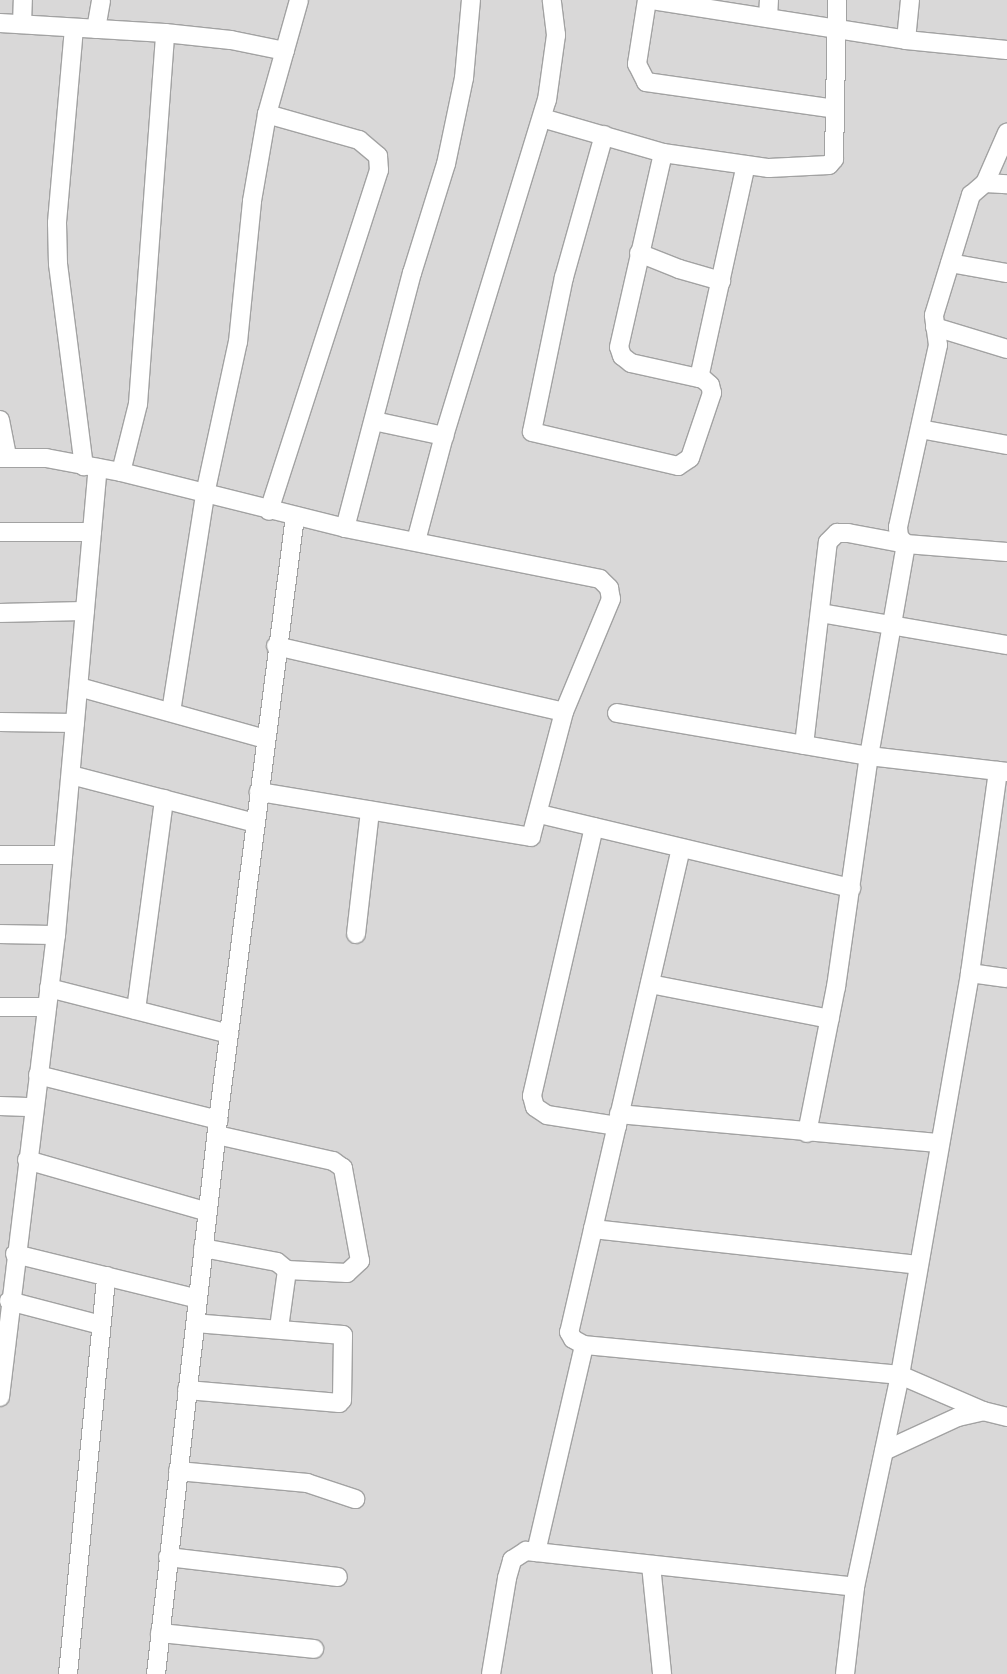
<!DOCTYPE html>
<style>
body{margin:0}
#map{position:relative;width:1007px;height:1674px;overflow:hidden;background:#ede8e0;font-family:"Roboto Condensed",sans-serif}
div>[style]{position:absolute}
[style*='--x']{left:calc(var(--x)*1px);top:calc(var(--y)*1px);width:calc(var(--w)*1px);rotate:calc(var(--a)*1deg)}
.residential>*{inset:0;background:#d9d8d8;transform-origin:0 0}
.roads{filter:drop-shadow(1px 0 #a2a2a2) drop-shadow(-1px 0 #a2a2a2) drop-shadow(0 1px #a2a2a2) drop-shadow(0 -1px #a2a2a2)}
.street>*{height:18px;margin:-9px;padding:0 9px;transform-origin:9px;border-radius:9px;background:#fff}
span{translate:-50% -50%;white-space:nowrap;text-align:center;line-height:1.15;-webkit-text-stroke:4px #fff;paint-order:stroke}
</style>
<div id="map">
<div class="residential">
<i style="left:0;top:0;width:1007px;height:1674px"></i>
</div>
<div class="roads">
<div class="street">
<i style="--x:647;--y:0;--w:65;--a:98.9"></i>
<i style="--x:637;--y:64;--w:20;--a:63"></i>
<i style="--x:646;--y:82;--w:191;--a:8.1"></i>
<i style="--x:652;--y:0;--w:257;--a:8.9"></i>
<i style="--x:906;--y:40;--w:101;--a:5.7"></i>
<i style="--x:768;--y:18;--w:18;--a:-87"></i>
<i style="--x:0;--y:23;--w:165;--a:3.5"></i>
<i style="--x:165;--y:33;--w:66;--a:6.1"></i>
<i style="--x:231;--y:40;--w:55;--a:11.5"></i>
<i style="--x:22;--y:24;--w:24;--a:-88"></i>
<i style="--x:74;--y:28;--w:196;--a:95"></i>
<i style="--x:57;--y:223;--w:41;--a:88.6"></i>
<i style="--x:58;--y:264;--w:204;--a:82.7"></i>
<i style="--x:96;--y:29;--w:29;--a:-80"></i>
<i style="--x:906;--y:40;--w:40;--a:-84.3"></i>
<i style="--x:267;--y:114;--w:96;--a:15.8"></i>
<i style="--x:359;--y:140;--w:25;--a:40"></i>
<i style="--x:378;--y:156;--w:14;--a:86"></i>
<i style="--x:379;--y:170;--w:358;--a:107.9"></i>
<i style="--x:542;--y:118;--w:126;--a:16.1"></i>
<i style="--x:663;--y:153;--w:107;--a:8.1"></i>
<i style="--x:769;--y:168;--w:60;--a:-2.9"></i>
<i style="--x:829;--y:165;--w:8;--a:-50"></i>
<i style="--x:834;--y:159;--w:159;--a:-88.9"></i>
<i style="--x:604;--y:135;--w:148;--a:105.7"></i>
<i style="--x:564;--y:277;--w:158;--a:101.7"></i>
<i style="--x:532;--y:432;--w:150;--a:13.1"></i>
<i style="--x:678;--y:466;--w:14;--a:-34"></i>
<i style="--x:690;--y:458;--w:69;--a:-71.3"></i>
<i style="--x:712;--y:393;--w:8;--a:-104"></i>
<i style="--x:710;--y:385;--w:9;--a:-139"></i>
<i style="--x:703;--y:379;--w:74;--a:-167.5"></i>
<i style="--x:631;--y:363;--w:11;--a:-142"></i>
<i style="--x:622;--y:356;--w:9;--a:-108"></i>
<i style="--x:619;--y:347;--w:199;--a:-77.2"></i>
<i style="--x:985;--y:183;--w:22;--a:3"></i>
<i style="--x:639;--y:253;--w:43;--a:21.8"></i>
<i style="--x:679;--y:269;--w:44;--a:15.9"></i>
<i style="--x:950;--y:263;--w:58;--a:10"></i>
<i style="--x:935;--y:327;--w:75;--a:17"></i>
<i style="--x:699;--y:378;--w:218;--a:-77.6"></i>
<i style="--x:0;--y:420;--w:38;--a:79"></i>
<i style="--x:374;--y:421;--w:72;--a:12.1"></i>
<i style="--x:920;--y:429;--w:88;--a:10.4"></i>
<i style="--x:0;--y:458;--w:46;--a:0"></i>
<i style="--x:46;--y:458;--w:76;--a:10.6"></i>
<i style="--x:121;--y:472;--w:231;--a:14"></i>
<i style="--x:345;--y:528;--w:260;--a:11.3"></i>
<i style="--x:600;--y:579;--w:13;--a:45"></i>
<i style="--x:609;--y:588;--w:11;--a:80"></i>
<i style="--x:611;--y:599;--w:122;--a:112.6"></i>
<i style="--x:564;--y:712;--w:129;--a:104.8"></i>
<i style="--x:531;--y:837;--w:276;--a:-170.6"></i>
<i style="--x:121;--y:472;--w:70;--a:-76"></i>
<i style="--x:138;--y:404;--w:372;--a:-85.8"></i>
<i style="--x:345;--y:528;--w:264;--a:-75.3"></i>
<i style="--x:412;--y:273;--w:114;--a:-72.7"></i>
<i style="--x:446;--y:164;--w:88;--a:-78.2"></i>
<i style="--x:464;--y:78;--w:78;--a:-84.9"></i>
<i style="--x:0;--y:532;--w:92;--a:0"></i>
<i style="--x:416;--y:541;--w:109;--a:-75.1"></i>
<i style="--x:444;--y:436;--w:351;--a:-73"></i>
<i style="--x:547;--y:100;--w:66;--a:-82.1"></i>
<i style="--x:556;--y:35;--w:35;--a:-97"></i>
<i style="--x:906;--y:544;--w:10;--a:-135"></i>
<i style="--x:899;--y:537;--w:10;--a:-96"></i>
<i style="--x:898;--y:527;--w:186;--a:-77.6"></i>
<i style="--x:938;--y:345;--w:30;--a:-98"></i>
<i style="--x:934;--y:315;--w:126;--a:-72.9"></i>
<i style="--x:971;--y:195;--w:18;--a:-41"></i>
<i style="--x:985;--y:183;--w:55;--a:-66.3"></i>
<i style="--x:0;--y:613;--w:85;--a:-1.3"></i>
<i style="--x:820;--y:613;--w:190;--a:9.7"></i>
<i style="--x:276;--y:646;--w:295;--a:12.9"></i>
<i style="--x:79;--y:687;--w:193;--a:15.6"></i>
<i style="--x:171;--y:712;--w:221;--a:-81.1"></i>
<i style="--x:205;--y:494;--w:156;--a:-77.8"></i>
<i style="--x:238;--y:342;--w:142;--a:-84.3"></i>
<i style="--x:252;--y:201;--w:88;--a:-80.2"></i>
<i style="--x:267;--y:114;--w:118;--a:-74.3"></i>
<i style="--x:617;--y:713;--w:256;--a:9.7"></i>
<i style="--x:869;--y:756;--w:139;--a:6.6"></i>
<i style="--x:0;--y:722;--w:75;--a:0.8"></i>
<i style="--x:804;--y:745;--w:204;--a:-83.3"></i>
<i style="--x:828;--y:542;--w:13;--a:-45"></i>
<i style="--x:837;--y:533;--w:11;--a:0"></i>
<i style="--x:848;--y:533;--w:59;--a:10.7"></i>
<i style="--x:906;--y:544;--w:101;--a:4.5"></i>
<i style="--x:71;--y:775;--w:190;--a:14.6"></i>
<i style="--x:540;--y:814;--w:320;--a:13.4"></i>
<i style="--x:594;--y:827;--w:276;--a:103"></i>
<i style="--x:532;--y:1096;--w:11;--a:75"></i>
<i style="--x:535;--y:1107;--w:14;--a:34"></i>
<i style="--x:547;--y:1115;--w:71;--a:8.9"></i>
<i style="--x:681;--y:848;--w:497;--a:103"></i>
<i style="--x:569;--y:1332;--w:8;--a:60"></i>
<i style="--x:573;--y:1339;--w:13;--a:29"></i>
<i style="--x:584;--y:1345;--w:317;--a:5.4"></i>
<i style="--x:900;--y:1375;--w:90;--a:23.4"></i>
<i style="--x:983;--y:1411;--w:25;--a:14"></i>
<i style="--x:0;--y:855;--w:63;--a:0"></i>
<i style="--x:0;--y:934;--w:56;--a:1"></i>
<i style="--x:356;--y:934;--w:124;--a:-83.5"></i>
<i style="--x:970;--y:973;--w:37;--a:8"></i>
<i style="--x:650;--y:984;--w:183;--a:11"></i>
<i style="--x:49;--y:988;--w:186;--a:14.3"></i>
<i style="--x:0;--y:1007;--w:47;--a:0"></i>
<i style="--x:136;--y:1010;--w:213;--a:-82.4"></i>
<i style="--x:38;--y:1075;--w:186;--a:14"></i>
<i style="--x:0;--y:1106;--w:34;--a:2"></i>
<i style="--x:619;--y:1114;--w:322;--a:5.2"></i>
<i style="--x:807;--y:1133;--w:149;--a:-78.8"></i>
<i style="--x:836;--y:987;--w:233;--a:-81.9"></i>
<i style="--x:869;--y:756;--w:215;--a:-80.1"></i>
<i style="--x:27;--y:1160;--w:188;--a:16"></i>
<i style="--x:593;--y:1229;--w:327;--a:6.3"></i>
<i style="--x:203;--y:1248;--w:75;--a:10.7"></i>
<i style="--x:277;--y:1262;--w:13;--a:39"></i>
<i style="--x:287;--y:1270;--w:60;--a:2.9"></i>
<i style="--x:347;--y:1273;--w:18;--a:-43"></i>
<i style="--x:360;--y:1261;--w:95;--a:-100.4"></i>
<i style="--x:343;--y:1168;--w:12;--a:-145"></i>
<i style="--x:333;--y:1161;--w:119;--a:-167.4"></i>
<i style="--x:15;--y:1254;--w:188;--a:13.8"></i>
<i style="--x:9;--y:1301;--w:95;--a:14.6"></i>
<i style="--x:279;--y:1328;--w:59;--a:-82.1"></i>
<i style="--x:187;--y:1390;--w:153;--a:4.9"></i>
<i style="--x:339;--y:1403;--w:4;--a:-45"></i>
<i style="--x:342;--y:1400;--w:65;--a:-89.1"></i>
<i style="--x:343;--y:1335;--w:148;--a:-175.4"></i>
<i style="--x:0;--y:1397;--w:465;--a:-83.1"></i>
<i style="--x:56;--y:935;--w:469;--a:-84.9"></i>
<i style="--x:884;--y:1451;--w:81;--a:-24.7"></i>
<i style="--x:958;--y:1417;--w:26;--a:-13"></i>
<i style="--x:178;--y:1471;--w:130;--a:5.3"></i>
<i style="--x:307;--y:1483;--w:51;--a:18.4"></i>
<i style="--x:536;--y:1552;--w:212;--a:-76.9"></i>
<i style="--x:168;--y:1557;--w:171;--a:6.7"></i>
<i style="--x:651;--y:1565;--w:110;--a:84.2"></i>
<i style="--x:160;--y:1633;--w:155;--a:5.9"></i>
<i style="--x:68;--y:1674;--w:400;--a:-84.5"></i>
<i style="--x:156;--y:1674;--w:557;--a:-83.61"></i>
<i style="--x:218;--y:1120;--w:609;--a:-82.73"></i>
<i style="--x:491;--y:1674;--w:97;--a:-80.5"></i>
<i style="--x:507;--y:1578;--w:19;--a:-74"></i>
<i style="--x:512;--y:1560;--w:17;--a:-33"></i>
<i style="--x:526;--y:1551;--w:331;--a:6.2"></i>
<i style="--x:845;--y:1674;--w:88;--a:-83.4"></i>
<i style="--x:855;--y:1587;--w:217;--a:-78"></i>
<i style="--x:900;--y:1375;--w:408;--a:-80.1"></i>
<i style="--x:970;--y:973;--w:204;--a:-82.1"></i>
</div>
</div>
</div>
